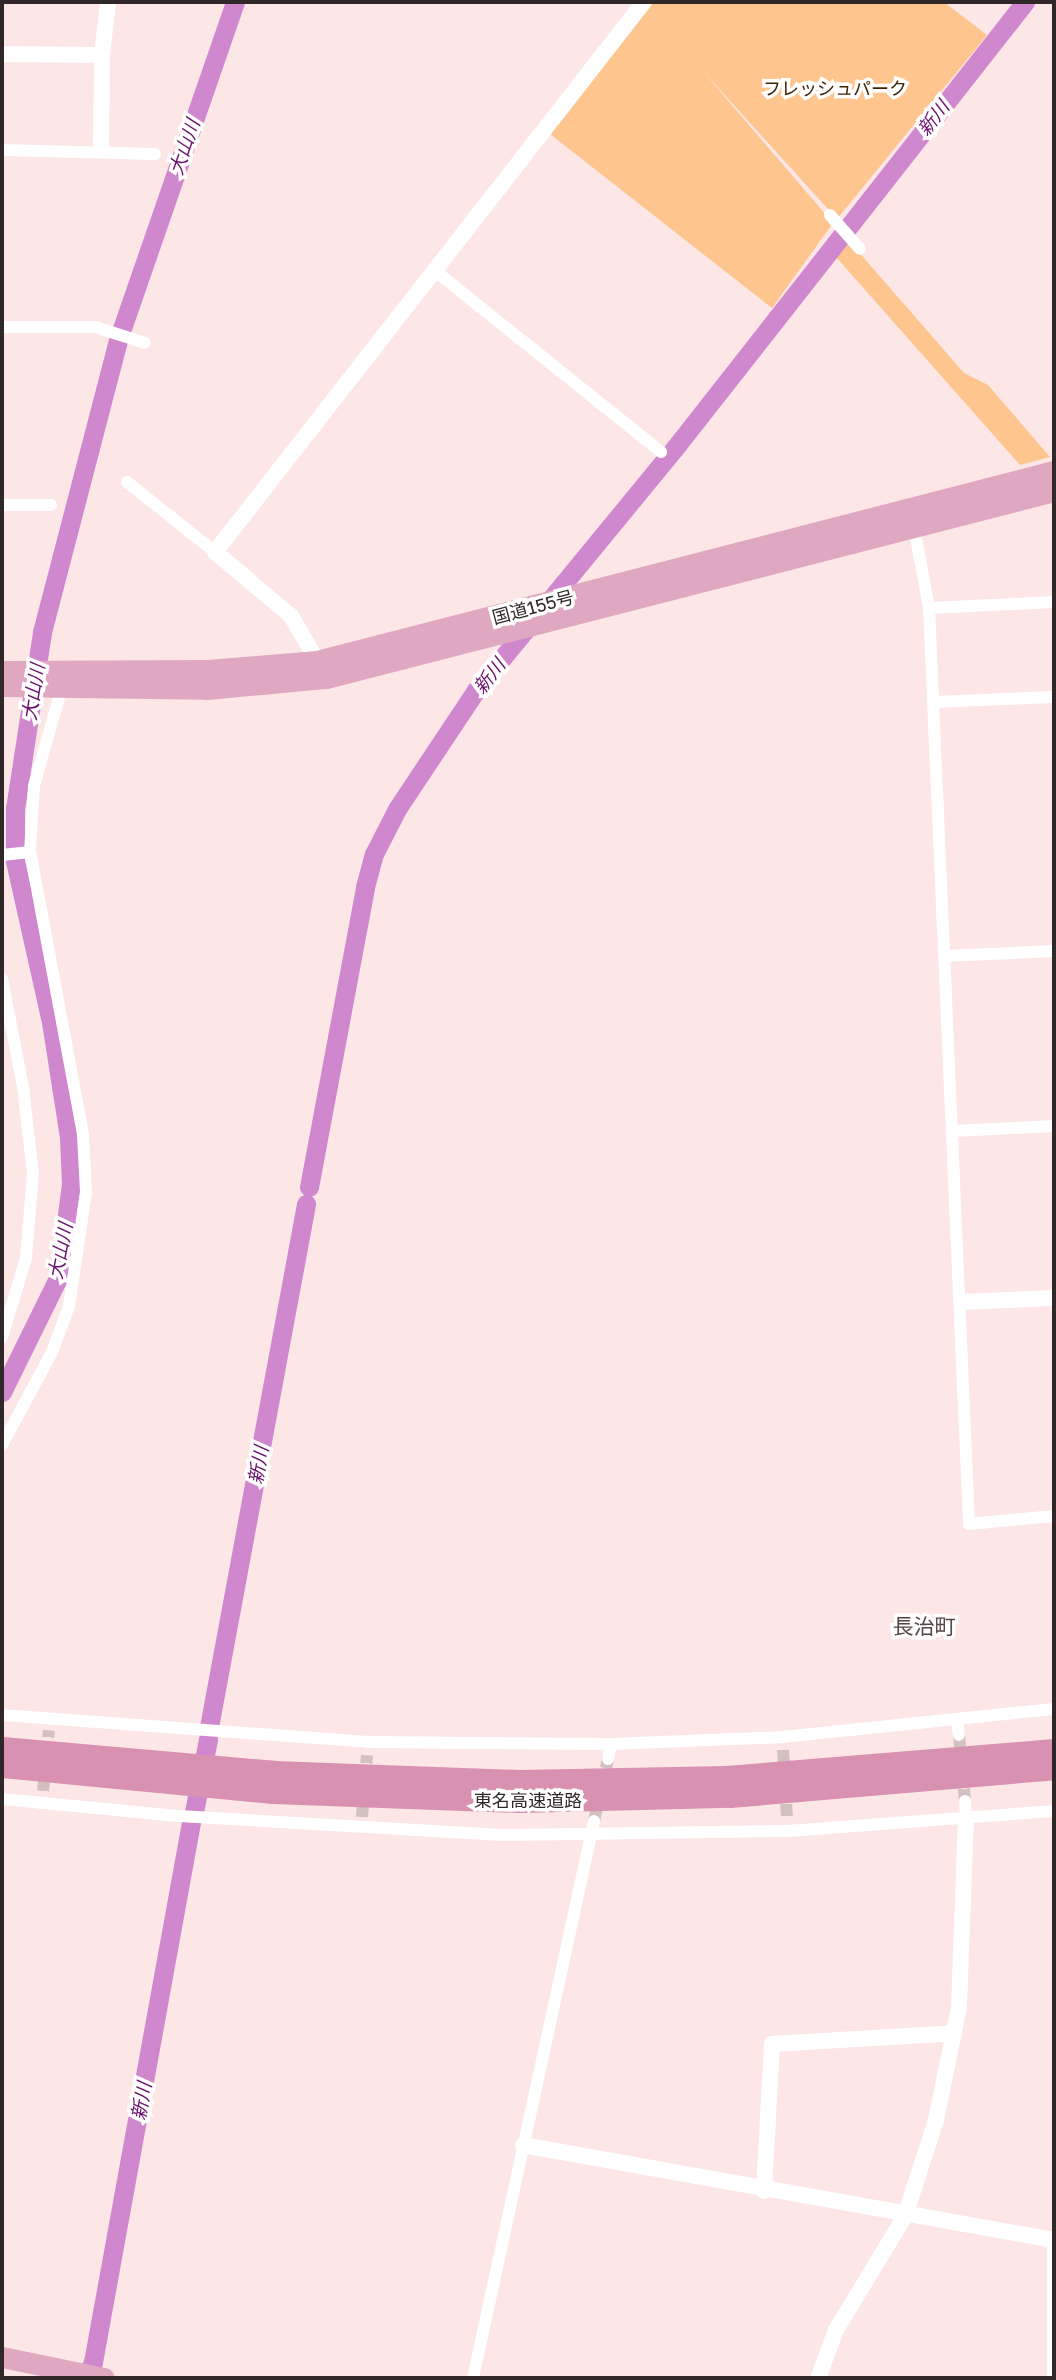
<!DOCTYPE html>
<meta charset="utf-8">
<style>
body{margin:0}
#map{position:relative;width:1056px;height:2380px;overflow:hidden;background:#fce6e6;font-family:"Golos Text","Noto Sans JP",sans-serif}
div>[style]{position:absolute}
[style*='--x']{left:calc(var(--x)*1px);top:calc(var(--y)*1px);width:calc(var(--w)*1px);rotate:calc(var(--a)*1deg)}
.green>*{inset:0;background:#fec58f}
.river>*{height:19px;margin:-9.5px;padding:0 9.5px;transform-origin:9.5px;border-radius:9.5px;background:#cf87ce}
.minor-tunnel>*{height:12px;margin-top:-6px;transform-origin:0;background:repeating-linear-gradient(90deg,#d3c0c0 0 12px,transparent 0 18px)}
.minor>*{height:12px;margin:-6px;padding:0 6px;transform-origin:6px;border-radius:6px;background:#fff}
.tertiary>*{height:16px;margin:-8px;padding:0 8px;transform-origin:8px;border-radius:8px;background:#fff}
.trunk>*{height:21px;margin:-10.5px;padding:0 10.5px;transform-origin:10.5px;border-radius:10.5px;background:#e0a7c0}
.motorway>*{height:23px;margin:-11.5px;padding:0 11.5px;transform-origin:11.5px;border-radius:11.5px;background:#d991b1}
span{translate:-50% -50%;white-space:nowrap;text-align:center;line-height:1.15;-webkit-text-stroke:7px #fff;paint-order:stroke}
.park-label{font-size:18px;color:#3f2200}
.street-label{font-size:18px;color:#302828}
.water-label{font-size:19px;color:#69116c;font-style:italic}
.quarter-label{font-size:21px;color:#574546}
.frame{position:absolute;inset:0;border:4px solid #302828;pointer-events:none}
</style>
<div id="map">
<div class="green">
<i style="clip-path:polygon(653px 2px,944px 2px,987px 35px,837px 219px,701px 69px,833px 223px,772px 308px,550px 134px)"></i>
<i style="clip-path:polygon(850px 242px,964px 373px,988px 385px,1050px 457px,1020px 465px,836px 257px)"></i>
</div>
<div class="river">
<i style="--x:309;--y:1187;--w:305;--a:-79.4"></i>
<i style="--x:365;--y:887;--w:34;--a:-75"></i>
<i style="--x:374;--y:854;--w:51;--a:-62.9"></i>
<i style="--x:397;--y:809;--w:143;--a:-56.4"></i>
<i style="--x:476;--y:690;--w:318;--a:-50.6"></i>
<i style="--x:678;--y:444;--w:562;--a:-51.87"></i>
<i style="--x:2;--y:1392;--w:129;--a:-63.8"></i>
<i style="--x:59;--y:1276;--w:93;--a:-82.6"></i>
<i style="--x:71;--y:1184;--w:47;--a:-92.4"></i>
<i style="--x:69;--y:1137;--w:116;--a:-98.9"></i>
<i style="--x:51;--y:1022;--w:165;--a:-102.6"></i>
<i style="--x:15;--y:861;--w:52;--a:-90"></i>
<i style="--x:15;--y:809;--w:179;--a:-81.3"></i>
<i style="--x:42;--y:632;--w:302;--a:-75.4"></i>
<i style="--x:118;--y:340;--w:358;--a:-70.9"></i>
<i style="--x:209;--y:1727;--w:532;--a:-79.49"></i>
<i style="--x:194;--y:1812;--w:74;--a:-79.1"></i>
<i style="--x:86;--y:2378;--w:17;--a:-66"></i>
<i style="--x:93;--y:2362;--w:549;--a:-79.71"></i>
</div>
<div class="minor-tunnel">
<i style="--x:959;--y:1735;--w:66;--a:84.8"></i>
<i style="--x:783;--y:1750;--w:67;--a:86.6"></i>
<i style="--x:43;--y:1791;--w:61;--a:-84.4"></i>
<i style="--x:362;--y:1817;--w:62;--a:-85.4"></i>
<i style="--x:594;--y:1821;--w:64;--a:-77.3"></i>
</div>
<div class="minor">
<i style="--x:2;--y:150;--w:153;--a:1.5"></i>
<i style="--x:830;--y:215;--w:45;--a:48.6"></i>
<i style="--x:434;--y:270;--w:291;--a:38.7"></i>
<i style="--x:2;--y:327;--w:93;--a:0"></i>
<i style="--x:95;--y:327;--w:52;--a:17.7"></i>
<i style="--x:127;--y:482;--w:112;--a:38.5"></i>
<i style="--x:2;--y:505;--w:49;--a:0"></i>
<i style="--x:914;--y:527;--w:82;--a:79.5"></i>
<i style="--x:929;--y:608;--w:917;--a:87.5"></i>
<i style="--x:969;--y:1524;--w:85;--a:-5.4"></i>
<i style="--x:929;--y:608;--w:125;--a:-2.7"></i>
<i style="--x:933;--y:702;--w:121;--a:-2.4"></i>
<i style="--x:2;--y:855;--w:28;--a:-6"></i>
<i style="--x:944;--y:956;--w:110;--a:-2.6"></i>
<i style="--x:2;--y:979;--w:110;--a:79"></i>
<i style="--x:23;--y:1087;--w:88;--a:83.4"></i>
<i style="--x:33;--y:1174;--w:84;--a:94.8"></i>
<i style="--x:26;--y:1258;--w:83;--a:106.9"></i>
<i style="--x:953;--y:1131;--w:101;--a:-2.8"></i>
<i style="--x:2;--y:1445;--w:106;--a:-61.7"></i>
<i style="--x:52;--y:1352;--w:49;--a:-69.7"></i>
<i style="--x:69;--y:1306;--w:115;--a:-81.5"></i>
<i style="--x:86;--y:1192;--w:58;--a:-93"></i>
<i style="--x:83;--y:1134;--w:287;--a:-100.6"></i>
<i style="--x:30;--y:852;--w:66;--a:-86.5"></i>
<i style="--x:34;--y:786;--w:103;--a:-74.2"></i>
<i style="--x:2;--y:1715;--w:367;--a:4.2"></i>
<i style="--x:368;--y:1742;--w:243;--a:0.5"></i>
<i style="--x:611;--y:1744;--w:171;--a:-2.3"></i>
<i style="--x:782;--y:1737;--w:273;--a:-5.9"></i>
<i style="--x:957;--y:1721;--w:14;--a:82"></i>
<i style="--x:608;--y:1759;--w:15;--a:-79"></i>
<i style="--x:2;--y:1799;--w:179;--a:5.5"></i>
<i style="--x:180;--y:1816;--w:322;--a:3.4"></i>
<i style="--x:501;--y:1835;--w:287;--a:-0.8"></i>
<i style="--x:788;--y:1831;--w:267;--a:-4.3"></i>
<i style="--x:965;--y:1801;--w:19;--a:87"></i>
<i style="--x:473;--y:2378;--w:570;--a:-77.74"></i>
<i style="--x:1053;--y:2378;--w:138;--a:-90"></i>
</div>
<div class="tertiary">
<i style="--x:2;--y:54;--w:100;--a:0.6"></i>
<i style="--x:101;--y:150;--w:95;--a:-89.4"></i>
<i style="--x:102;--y:55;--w:53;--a:-83.5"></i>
<i style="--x:322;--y:669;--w:61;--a:-120.3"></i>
<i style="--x:291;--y:616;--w:99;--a:-139.9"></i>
<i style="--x:215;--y:552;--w:698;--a:-52.05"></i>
<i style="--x:961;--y:1302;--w:93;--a:-2.5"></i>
<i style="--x:523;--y:2145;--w:539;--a:10.14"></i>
<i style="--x:764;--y:2191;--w:147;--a:-86.9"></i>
<i style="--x:772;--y:2044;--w:183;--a:-3.4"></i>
<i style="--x:818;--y:2378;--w:51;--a:-69.4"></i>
<i style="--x:836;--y:2330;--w:133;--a:-58.8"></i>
<i style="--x:905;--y:2216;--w:101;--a:-72.1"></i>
<i style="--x:936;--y:2120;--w:115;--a:-78.5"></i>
<i style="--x:959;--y:2007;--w:187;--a:-87.9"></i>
</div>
<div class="trunk">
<i style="--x:2;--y:671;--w:206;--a:-0.3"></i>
<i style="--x:208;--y:670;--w:109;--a:-4.7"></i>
<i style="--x:317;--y:661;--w:761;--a:-14.46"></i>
<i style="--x:2;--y:686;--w:205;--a:0.8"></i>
<i style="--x:207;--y:689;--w:120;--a:-5.3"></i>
<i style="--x:326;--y:678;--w:752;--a:-14.41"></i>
<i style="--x:2;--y:2357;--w:104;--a:11.6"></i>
</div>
<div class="motorway">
<i style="--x:2;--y:1748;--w:273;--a:5"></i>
<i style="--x:274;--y:1772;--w:245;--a:2.1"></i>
<i style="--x:519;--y:1781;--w:207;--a:-1.1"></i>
<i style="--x:726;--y:1777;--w:329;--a:-4.7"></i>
<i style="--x:2;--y:1766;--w:272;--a:5.5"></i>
<i style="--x:273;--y:1792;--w:247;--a:2.1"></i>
<i style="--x:520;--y:1801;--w:210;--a:-1.4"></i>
<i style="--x:730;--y:1796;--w:325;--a:-4.9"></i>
</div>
<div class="park-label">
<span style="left:835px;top:88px">フレッシュパーク</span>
</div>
<div class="street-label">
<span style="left:533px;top:607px;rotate:-15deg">国道155号</span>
<span style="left:528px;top:1800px">東名高速道路</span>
</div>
<div class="water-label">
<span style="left:933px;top:118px;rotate:-52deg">新川</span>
<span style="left:184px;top:147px;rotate:-71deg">大山川</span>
<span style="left:489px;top:676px;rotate:-52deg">新川</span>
<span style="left:33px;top:692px;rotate:-81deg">大山川</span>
<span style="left:60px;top:1251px;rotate:-79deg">大山川</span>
<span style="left:258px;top:1465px;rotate:-80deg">新川</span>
<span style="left:141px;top:2101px;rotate:-80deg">新川</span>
</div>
<div class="quarter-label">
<span style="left:924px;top:1626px">長治町</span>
</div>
<div class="frame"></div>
</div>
